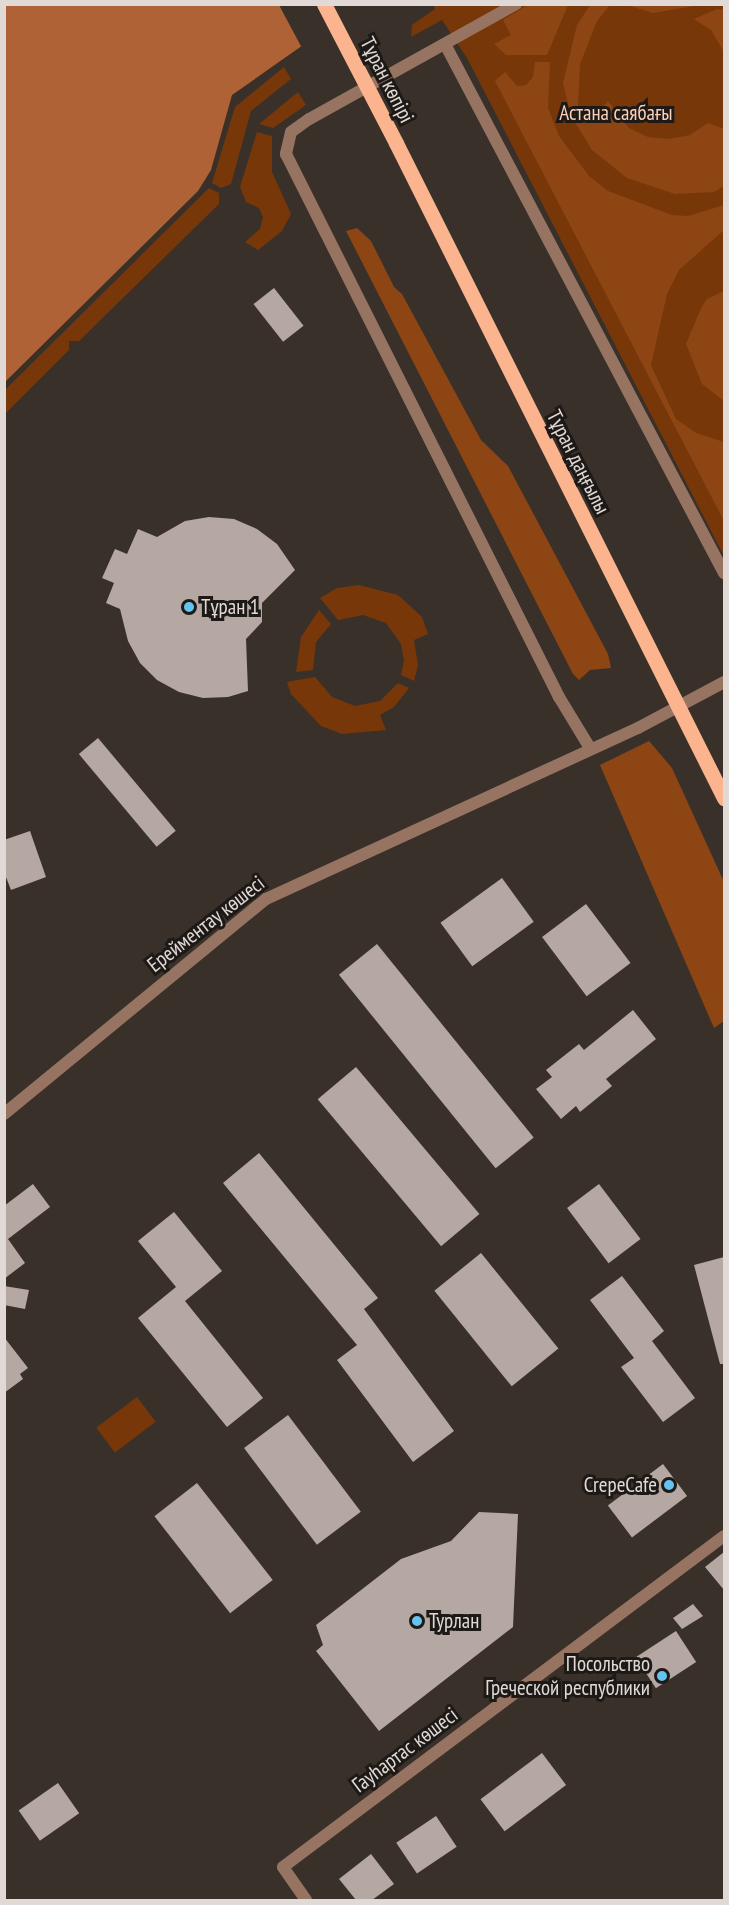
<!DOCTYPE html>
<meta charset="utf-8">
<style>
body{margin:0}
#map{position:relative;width:729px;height:1905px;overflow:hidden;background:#3a302a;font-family:"PT Sans Narrow",sans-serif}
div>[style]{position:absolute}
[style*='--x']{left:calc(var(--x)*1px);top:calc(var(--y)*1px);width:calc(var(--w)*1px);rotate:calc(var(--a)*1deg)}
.green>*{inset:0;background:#783709;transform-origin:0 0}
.forest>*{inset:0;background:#8e4514}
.water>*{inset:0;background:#ae6235}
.pier>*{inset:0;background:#3a302a}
.building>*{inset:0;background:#b5a8a2;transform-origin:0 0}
.street>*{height:12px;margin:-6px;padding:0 6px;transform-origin:6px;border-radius:6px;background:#967461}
.primary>*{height:15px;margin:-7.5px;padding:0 7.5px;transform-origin:7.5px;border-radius:7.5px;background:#fbb48e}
.primary-bridge>*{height:15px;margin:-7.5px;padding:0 7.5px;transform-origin:7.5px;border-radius:7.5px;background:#fbb48e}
.dots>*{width:16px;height:16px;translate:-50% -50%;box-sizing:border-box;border:3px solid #1d1916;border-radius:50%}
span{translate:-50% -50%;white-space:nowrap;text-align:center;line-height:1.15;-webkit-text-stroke:6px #1d1916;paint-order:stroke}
.street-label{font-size:21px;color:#e0d9d5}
.park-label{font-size:21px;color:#fbcfb9}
.poi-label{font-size:21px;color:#e0d9d5}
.left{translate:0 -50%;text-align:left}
.right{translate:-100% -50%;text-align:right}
.frame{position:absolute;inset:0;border:6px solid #e0d9d5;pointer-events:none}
</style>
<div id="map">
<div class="green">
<i style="clip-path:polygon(433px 5px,724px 5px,724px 556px,467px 58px,442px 20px,411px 37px,412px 25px,435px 9px)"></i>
<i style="clip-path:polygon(284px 67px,291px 79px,251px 111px,231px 184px,221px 188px,212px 183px,235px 107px)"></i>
<i style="clip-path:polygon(298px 92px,306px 105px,273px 128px,259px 124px)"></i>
<i style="clip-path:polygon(257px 132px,272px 136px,272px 172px,291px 214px,282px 231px,258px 250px,245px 242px,260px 229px,263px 217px,259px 208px,246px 202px,240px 187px)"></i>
<i style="clip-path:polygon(209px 188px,219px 193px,219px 204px,79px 341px,69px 341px,69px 350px,5px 414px,5px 390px)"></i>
<i style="clip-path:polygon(359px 585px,398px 595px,422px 617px,428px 634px,414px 640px,418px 665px,414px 681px,401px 675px,404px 661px,401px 644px,386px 623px,363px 615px,338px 620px,320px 598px,337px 588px)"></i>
<i style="clip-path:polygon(319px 610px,331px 624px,316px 642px,313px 670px,296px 672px,301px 637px)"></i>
<i style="clip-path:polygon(315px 677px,332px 697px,355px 706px,380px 701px,398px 683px,409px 688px,394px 707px,380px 715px,386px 730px,342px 734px,321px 726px,291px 694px,287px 682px)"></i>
<i style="left:137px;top:1397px;width:31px;height:51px;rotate:53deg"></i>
</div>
<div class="forest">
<i style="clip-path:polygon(529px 4px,568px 5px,547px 55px,506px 55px,494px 44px,511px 35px,503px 20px)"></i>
<i style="clip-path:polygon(590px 5px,610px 5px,597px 21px,580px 64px,578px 104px,582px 115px,595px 117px,608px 101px,629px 128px,648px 137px,669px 139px,690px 135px,708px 123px,724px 129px,724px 186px,714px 192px,675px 194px,627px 178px,592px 150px,571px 116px,563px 83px,577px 25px)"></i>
<i style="clip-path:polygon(627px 5px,701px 5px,653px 13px)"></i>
<i style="clip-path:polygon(717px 9px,724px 10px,724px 52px,711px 30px,694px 19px)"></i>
<i style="clip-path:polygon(535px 62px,550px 62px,548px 108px,559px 136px,589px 176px,608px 191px,672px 215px,688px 216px,724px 205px,724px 230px,679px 270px,667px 294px,651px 365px,676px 419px,696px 433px,724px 442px,724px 521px,495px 81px,505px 72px,517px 86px,526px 85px,533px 77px)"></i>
<i style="clip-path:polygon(357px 228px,371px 241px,394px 287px,402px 294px,481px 440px,508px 466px,608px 654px,611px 668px,590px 670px,579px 680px,573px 674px,346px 231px)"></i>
<i style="clip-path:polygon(724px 291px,724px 401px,702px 384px,686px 344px,701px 308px,707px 299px)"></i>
<i style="clip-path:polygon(649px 741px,672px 768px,724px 882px,724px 1021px,714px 1028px,600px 765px)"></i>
</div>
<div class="water">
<i style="clip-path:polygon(5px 5px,360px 5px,232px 95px,211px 170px,198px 191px,5px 382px)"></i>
</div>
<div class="pier">
<i style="clip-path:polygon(363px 4px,303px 50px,279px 5px)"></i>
</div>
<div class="building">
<i style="left:274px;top:288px;width:48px;height:26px;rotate:52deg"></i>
<i style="clip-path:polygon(209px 517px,234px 519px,257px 529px,277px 544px,295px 570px,262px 603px,262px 622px,246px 639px,248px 691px,228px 697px,203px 698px,179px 692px,157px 680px,140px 663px,128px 641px,120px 609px,106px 603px,114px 583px,102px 578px,115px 549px,127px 554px,138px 529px,157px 537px,185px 521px)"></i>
<i style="left:98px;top:738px;width:121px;height:25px;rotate:50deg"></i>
<i style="clip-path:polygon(30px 831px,46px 877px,11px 890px,4px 872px,4px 840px)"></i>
<i style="left:502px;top:878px;width:54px;height:76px;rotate:54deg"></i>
<i style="left:586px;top:904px;width:74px;height:55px;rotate:53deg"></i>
<i style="left:377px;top:944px;width:249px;height:49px;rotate:51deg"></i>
<i style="clip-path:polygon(633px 1010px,656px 1039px,606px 1079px,612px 1086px,580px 1112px,576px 1106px,561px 1119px,536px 1089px,552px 1077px,546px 1070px,579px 1044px,584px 1050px)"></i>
<i style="left:356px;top:1067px;width:192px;height:50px;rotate:50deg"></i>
<i style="clip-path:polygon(259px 1153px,378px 1298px,364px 1309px,454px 1431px,413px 1462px,337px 1360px,357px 1345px,223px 1183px)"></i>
<i style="clip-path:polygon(33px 1184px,50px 1207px,8px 1239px,25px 1263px,4px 1279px,4px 1206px)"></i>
<i style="left:599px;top:1184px;width:69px;height:40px;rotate:53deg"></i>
<i style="clip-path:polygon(174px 1212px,222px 1271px,185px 1301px,263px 1398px,227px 1427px,138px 1318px,176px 1287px,138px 1241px)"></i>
<i style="left:481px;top:1253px;width:123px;height:60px;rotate:51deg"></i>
<i style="clip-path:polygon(724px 1257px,724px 1364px,720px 1364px,694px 1265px)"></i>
<i style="clip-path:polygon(622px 1276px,664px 1331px,652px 1341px,695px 1398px,663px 1422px,621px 1367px,634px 1358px,590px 1300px)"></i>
<i style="clip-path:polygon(4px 1286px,29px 1290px,25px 1309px,4px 1305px)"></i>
<i style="clip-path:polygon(4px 1337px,28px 1368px,20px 1374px,23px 1379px,4px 1393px)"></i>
<i style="left:288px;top:1415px;width:121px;height:55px;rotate:53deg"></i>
<i style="left:663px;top:1464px;width:40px;height:69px;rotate:53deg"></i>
<i style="left:197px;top:1483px;width:123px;height:54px;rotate:52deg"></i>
<i style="clip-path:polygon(479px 1512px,518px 1514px,513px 1627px,379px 1731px,316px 1651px,323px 1645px,316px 1625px,401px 1559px,451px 1541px)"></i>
<i style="clip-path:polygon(724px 1552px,724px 1590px,705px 1567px)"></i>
<i style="clip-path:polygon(693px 1604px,703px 1616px,682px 1629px,673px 1618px)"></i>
<i style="left:676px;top:1631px;width:37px;height:48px;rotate:57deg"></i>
<i style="left:542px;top:1753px;width:40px;height:77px;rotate:53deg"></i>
<i style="left:58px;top:1783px;width:37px;height:48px;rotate:55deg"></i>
<i style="left:436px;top:1816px;width:37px;height:48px;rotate:56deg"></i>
<i style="clip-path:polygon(371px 1854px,394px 1884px,372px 1900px,356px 1900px,339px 1879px)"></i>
</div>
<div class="street">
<i style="--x:516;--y:4;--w:237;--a:150.9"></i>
<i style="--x:309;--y:119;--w:22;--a:144"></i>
<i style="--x:291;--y:132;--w:23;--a:103"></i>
<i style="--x:286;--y:154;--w:608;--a:63.31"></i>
<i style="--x:559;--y:697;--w:60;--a:58.7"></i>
<i style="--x:446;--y:46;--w:596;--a:62.19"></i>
<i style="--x:4;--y:1114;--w:339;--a:-39.4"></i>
<i style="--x:266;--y:899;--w:409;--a:-24.7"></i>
<i style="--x:638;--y:728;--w:98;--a:-28.1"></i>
<i style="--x:306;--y:1900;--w:40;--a:-124.9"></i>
<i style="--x:283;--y:1867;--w:551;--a:-36.89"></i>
</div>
<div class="primary">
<i style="--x:396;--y:143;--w:733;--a:63.4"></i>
</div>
<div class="primary-bridge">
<i style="--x:324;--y:4;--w:157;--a:62.6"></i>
</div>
<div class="dots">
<i style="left:189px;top:607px;background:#65c4ef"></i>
<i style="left:669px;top:1485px;background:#65c4ef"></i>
<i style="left:417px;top:1621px;background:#65c4ef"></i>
<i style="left:662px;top:1676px;background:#65c4ef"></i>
</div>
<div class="street-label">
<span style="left:387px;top:80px;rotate:63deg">Тұран көпірі</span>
<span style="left:578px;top:462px;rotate:63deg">Тұран даңғылы</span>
<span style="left:206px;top:924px;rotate:-38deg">Ерейментау көшесі</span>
<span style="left:405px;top:1750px;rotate:-37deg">Гауhартас көшесі</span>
</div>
<div class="park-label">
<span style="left:616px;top:113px">Астана саябағы</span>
</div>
<div class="poi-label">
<span class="left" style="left:201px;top:607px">Тұран 1</span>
<span class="right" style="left:657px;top:1485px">CrepeCafe</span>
<span class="left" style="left:429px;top:1621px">Турлан</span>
<span class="right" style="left:650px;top:1676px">Посольство<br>Греческой республики</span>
</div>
<div class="frame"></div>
</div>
